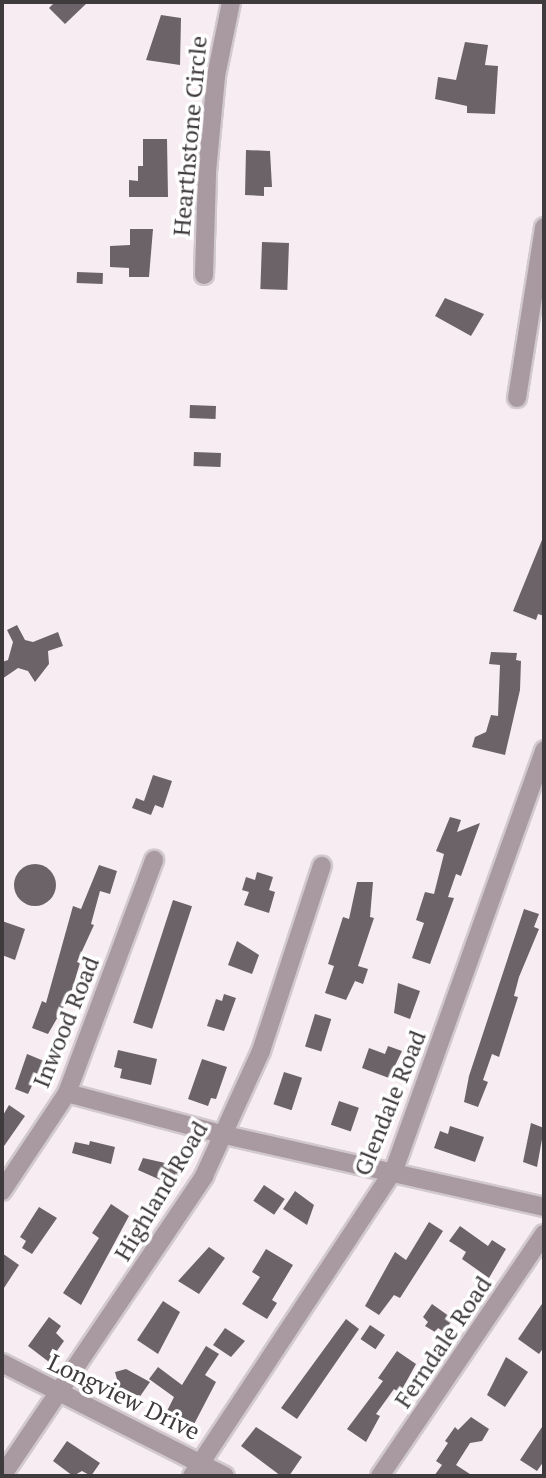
<!DOCTYPE html>
<style>
body{margin:0}
#map{position:relative;width:546px;height:1478px;overflow:hidden;background:#f6ecf1;font-family:"PT Serif",serif}
div>[style]{position:absolute}
[style*='--x']{left:calc(var(--x)*1px);top:calc(var(--y)*1px);width:calc(var(--w)*1px);rotate:calc(var(--a)*1deg)}
.building>*{inset:0;background:#6c6368;transform-origin:0 0}
.round{border-radius:50%}
.roads{filter:drop-shadow(2px 0 #d1c9cd) drop-shadow(-2px 0 #d1c9cd) drop-shadow(0 2px #d1c9cd) drop-shadow(0 -2px #d1c9cd)}
.minor>*{height:18px;margin:-9px;padding:0 9px;transform-origin:9px;border-radius:9px;background:#a999a1}
span{translate:-50% -50%;white-space:nowrap;text-align:center;line-height:1.15;-webkit-text-stroke:7px #fff;paint-order:stroke}
.street-label{font-size:24px;color:#3f3b3d}
.frame{position:absolute;inset:0;border:4px solid #3f3b3d;pointer-events:none}
</style>
<div id="map">
<div class="building">
<i style="clip-path:polygon(55px 2px,88px 2px,65px 24px,49px 8px)"></i>
<i style="clip-path:polygon(161px 15px,181px 18px,180px 65px,146px 60px)"></i>
<i style="clip-path:polygon(465px 42px,488px 45px,485px 65px,498px 66px,495px 114px,467px 113px,467px 106px,435px 99px,438px 77px,456px 80px)"></i>
<i style="clip-path:polygon(143px 139px,167px 139px,168px 197px,129px 197px,129px 180px,138px 181px,138px 166px,143px 166px)"></i>
<i style="clip-path:polygon(246px 150px,270px 151px,272px 187px,264px 187px,264px 196px,245px 195px)"></i>
<i style="clip-path:polygon(130px 229px,153px 229px,149px 277px,129px 277px,129px 268px,110px 267px,110px 246px,130px 245px)"></i>
<i style="left:262px;top:242px;width:27px;height:47px;rotate:2deg"></i>
<i style="left:77px;top:272px;width:26px;height:11px;rotate:2deg"></i>
<i style="clip-path:polygon(445px 298px,484px 314px,471px 336px,435px 316px)"></i>
<i style="left:190px;top:405px;width:26px;height:13px;rotate:2deg"></i>
<i style="left:194px;top:452px;width:27px;height:14px;rotate:2deg"></i>
<i style="clip-path:polygon(544px 535px,544px 616px,538px 614px,536px 620px,513px 611px)"></i>
<i style="clip-path:polygon(17px 625px,25px 640px,33px 642px,58px 632px,63px 646px,48px 651px,49px 664px,35px 682px,28px 671px,18px 668px,2px 679px,2px 662px,8px 660px,13px 642px,7px 630px)"></i>
<i style="clip-path:polygon(491px 652px,517px 653px,516px 660px,521px 661px,520px 690px,505px 755px,472px 747px,475px 737px,486px 732px,491px 715px,498px 716px,500px 665px,489px 664px)"></i>
<i style="clip-path:polygon(153px 775px,172px 781px,163px 808px,155px 805px,151px 815px,132px 808px,136px 798px,144px 801px)"></i>
<i style="clip-path:polygon(450px 817px,461px 820px,457px 832px,480px 823px,461px 876px,456px 874px,448px 897px,454px 898px,430px 964px,412px 958px,424px 923px,416px 920px,425px 892px,434px 894px,444px 854px,436px 851px)"></i>
<i class="round" style="left:14px;top:864px;width:42px;height:42px"></i>
<i style="clip-path:polygon(99px 865px,117px 871px,110px 894px,100px 891px,91px 924px,94px 925px,77px 962px,80px 963px,70px 996px,48px 1034px,32px 1028px,42px 1001px,46px 1003px,73px 906px,81px 909px)"></i>
<i style="clip-path:polygon(257px 872px,273px 877px,269px 890px,275px 892px,269px 913px,244px 905px,249px 892px,242px 890px,246px 877px,255px 880px)"></i>
<i style="clip-path:polygon(357px 882px,373px 882px,370px 917px,374px 918px,358px 966px,368px 969px,363px 984px,355px 981px,346px 1000px,325px 993px,334px 966px,328px 964px,343px 917px,349px 919px)"></i>
<i style="left:173px;top:900px;width:20px;height:129px;rotate:18deg"></i>
<i style="clip-path:polygon(524px 909px,539px 914px,534px 927px,539px 929px,519px 977px,514px 996px,518px 997px,499px 1057px,492px 1054px,483px 1080px,488px 1082px,478px 1107px,464px 1102px,469px 1076px)"></i>
<i style="clip-path:polygon(2px 921px,25px 929px,15px 960px,2px 955px)"></i>
<i style="clip-path:polygon(237px 941px,259px 955px,252px 974px,228px 965px)"></i>
<i style="clip-path:polygon(398px 983px,420px 991px,410px 1019px,394px 1013px)"></i>
<i style="clip-path:polygon(224px 994px,236px 998px,224px 1031px,207px 1026px,216px 999px,222px 1001px)"></i>
<i style="left:315px;top:1014px;width:17px;height:34px;rotate:17deg"></i>
<i style="clip-path:polygon(388px 1046px,402px 1051px,389px 1078px,362px 1068px,369px 1048px,385px 1054px)"></i>
<i style="clip-path:polygon(118px 1050px,157px 1059px,151px 1085px,120px 1078px,122px 1069px,114px 1067px)"></i>
<i style="clip-path:polygon(27px 1054px,44px 1061px,28px 1094px,15px 1089px)"></i>
<i style="clip-path:polygon(202px 1059px,227px 1067px,216px 1099px,211px 1098px,208px 1106px,188px 1099px)"></i>
<i style="left:284px;top:1072px;width:19px;height:34px;rotate:18deg"></i>
<i style="left:339px;top:1101px;width:21px;height:25px;rotate:19deg"></i>
<i style="clip-path:polygon(9px 1105px,25px 1116px,2px 1149px,2px 1117px)"></i>
<i style="clip-path:polygon(531px 1123px,544px 1128px,537px 1167px,523px 1162px)"></i>
<i style="clip-path:polygon(450px 1126px,484px 1137px,475px 1162px,434px 1148px,440px 1131px,448px 1134px)"></i>
<i style="clip-path:polygon(90px 1141px,115px 1147px,111px 1164px,72px 1153px,75px 1142px,89px 1145px)"></i>
<i style="clip-path:polygon(143px 1158px,183px 1167px,174px 1186px,138px 1170px)"></i>
<i style="left:264px;top:1185px;width:25px;height:19px;rotate:34deg"></i>
<i style="clip-path:polygon(295px 1191px,314px 1205px,307px 1225px,283px 1209px)"></i>
<i style="clip-path:polygon(111px 1204px,129px 1216px,81px 1305px,63px 1293px,99px 1238px,92px 1233px)"></i>
<i style="clip-path:polygon(39px 1207px,57px 1218px,32px 1254px,22px 1248px,26px 1241px,20px 1237px)"></i>
<i style="clip-path:polygon(429px 1222px,443px 1231px,400px 1298px,394px 1295px,379px 1315px,365px 1306px,395px 1252px,406px 1260px)"></i>
<i style="clip-path:polygon(460px 1226px,488px 1246px,492px 1240px,506px 1249px,489px 1278px,462px 1259px,466px 1252px,449px 1241px)"></i>
<i style="clip-path:polygon(209px 1247px,225px 1258px,199px 1294px,178px 1281px)"></i>
<i style="clip-path:polygon(266px 1249px,293px 1265px,272px 1300px,277px 1303px,267px 1319px,242px 1304px,260px 1277px,252px 1272px)"></i>
<i style="clip-path:polygon(2px 1253px,19px 1265px,2px 1291px)"></i>
<i style="clip-path:polygon(163px 1301px,180px 1312px,158px 1354px,137px 1340px)"></i>
<i style="clip-path:polygon(544px 1301px,544px 1347px,539px 1354px,518px 1339px)"></i>
<i style="clip-path:polygon(432px 1304px,453px 1319px,444px 1332px,438px 1328px,435px 1332px,425px 1326px,428px 1322px,423px 1317px)"></i>
<i style="clip-path:polygon(49px 1317px,61px 1326px,56px 1333px,64px 1341px,49px 1362px,28px 1346px)"></i>
<i style="clip-path:polygon(346px 1319px,359px 1329px,297px 1419px,281px 1408px)"></i>
<i style="left:370px;top:1325px;width:18px;height:17px;rotate:34deg"></i>
<i style="clip-path:polygon(225px 1328px,245px 1341px,231px 1357px,213px 1345px)"></i>
<i style="clip-path:polygon(206px 1346px,219px 1354px,205px 1375px,216px 1382px,191px 1430px,167px 1411px,174px 1397px,149px 1379px,158px 1367px,182px 1385px)"></i>
<i style="clip-path:polygon(397px 1351px,416px 1364px,400px 1393px,394px 1389px,376px 1414px,380px 1416px,366px 1442px,347px 1429px,383px 1381px,378px 1378px)"></i>
<i style="clip-path:polygon(506px 1357px,528px 1372px,505px 1407px,487px 1395px)"></i>
<i style="clip-path:polygon(126px 1369px,150px 1382px,134px 1405px,113px 1390px,118px 1383px,115px 1372px)"></i>
<i style="clip-path:polygon(471px 1417px,489px 1429px,482px 1441px,470px 1443px,456px 1465px,473px 1476px,434px 1476px,442px 1465px,436px 1461px,448px 1443px,445px 1441px,455px 1427px,458px 1430px)"></i>
<i style="clip-path:polygon(544px 1424px,544px 1461px,537px 1471px,520px 1460px)"></i>
<i style="clip-path:polygon(256px 1427px,302px 1457px,289px 1476px,281px 1476px,241px 1446px)"></i>
<i style="clip-path:polygon(67px 1441px,100px 1463px,91px 1476px,82px 1471px,73px 1476px,53px 1461px)"></i>
</div>
<div class="roads">
<div class="minor">
<i style="--x:204;--y:275;--w:103;--a:-88.3"></i>
<i style="--x:207;--y:172;--w:96;--a:-84.6"></i>
<i style="--x:216;--y:76;--w:76;--a:-78.5"></i>
<i style="--x:517;--y:398;--w:173;--a:-81"></i>
<i style="--x:67;--y:1093;--w:163;--a:14.9"></i>
<i style="--x:225;--y:1135;--w:327;--a:12.7"></i>
<i style="--x:2;--y:1191;--w:118;--a:-56.4"></i>
<i style="--x:67;--y:1093;--w:249;--a:-69.5"></i>
<i style="--x:2;--y:1363;--w:250;--a:26.9"></i>
<i style="--x:2;--y:1476;--w:362;--a:-56"></i>
<i style="--x:204;--y:1176;--w:137;--a:-65.5"></i>
<i style="--x:261;--y:1051;--w:195;--a:-71.8"></i>
<i style="--x:192;--y:1476;--w:367;--a:-56.6"></i>
<i style="--x:394;--y:1170;--w:446;--a:-70.3"></i>
<i style="--x:380;--y:1476;--w:292;--a:-55.9"></i>
</div>
</div>
<div class="street-label">
<span style="left:190px;top:136px;rotate:-85deg">Hearthstone Circle</span>
<span style="left:66px;top:1022px;rotate:-68deg">Inwood Road</span>
<span style="left:390px;top:1103px;rotate:-68deg">Glendale Road</span>
<span style="left:161px;top:1191px;rotate:-59deg">Highland Road</span>
<span style="left:443px;top:1342px;rotate:-56deg">Ferndale Road</span>
<span style="left:124px;top:1397px;rotate:26deg">Longview Drive</span>
</div>
<div class="frame"></div>
</div>
